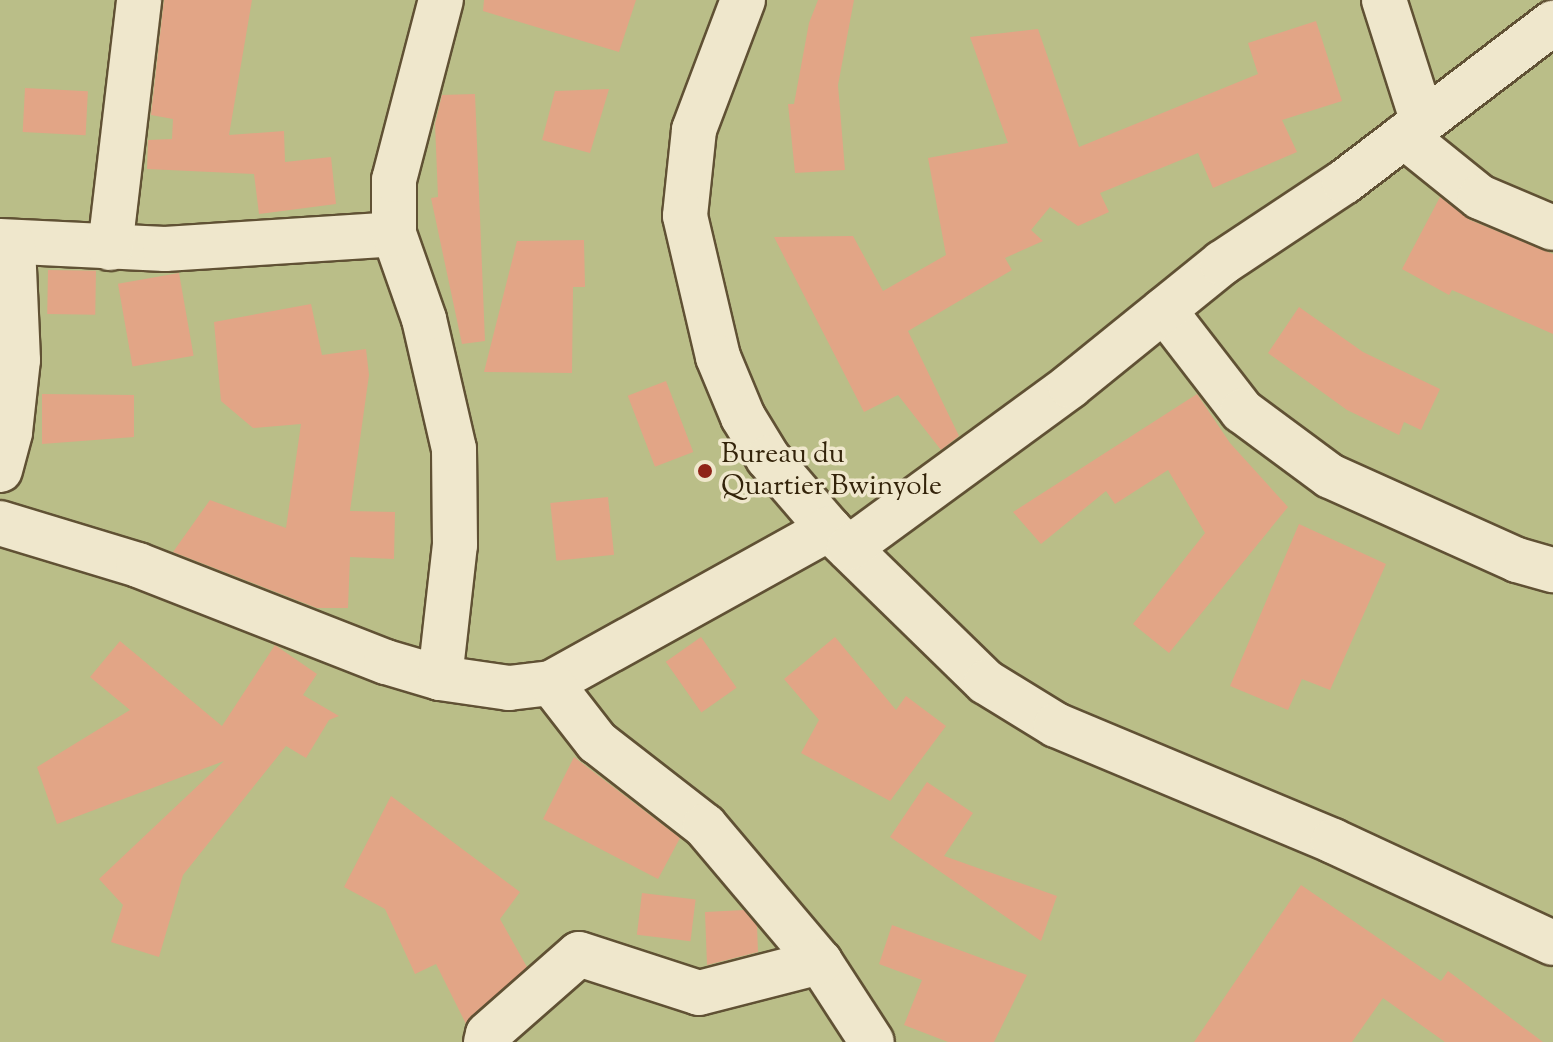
<!DOCTYPE html>
<style>
body{margin:0}
#map{position:relative;width:1553px;height:1042px;overflow:hidden;background:#e7dab0;font-family:"Sorts Mill Goudy",serif}
div>[style]{position:absolute}
[style*='--x']{left:calc(var(--x)*1px);top:calc(var(--y)*1px);width:calc(var(--w)*1px);rotate:calc(var(--a)*1deg)}
.green>*{inset:0;background:#babe88;transform-origin:0 0}
.building>*{inset:0;background:#e2a586;transform-origin:0 0}
.roads{filter:drop-shadow(2px 0 #605134) drop-shadow(-2px 0 #605134) drop-shadow(0 2px #605134) drop-shadow(0 -2px #605134)}
.minor>*{height:44px;margin:-22px;padding:0 22px;transform-origin:22px;border-radius:22px;background:#efe7cc}
.dots>*{width:22px;height:22px;translate:-50% -50%;box-sizing:border-box;border:4px solid #efe7cc;border-radius:50%}
span{translate:-50% -50%;white-space:nowrap;text-align:center;line-height:1.15;-webkit-text-stroke:7px #efe7cc;paint-order:stroke}
.poi-label{font-size:28px;color:#33230a}
.left{translate:0 -50%;text-align:left}
</style>
<div id="map">
<div class="green">
<i style="left:0;top:0;width:1553px;height:1042px"></i>
</div>
<div class="building">
<i style="clip-path:polygon(164px 0,252px 0,229px 135px,284px 131px,285px 162px,331px 157px,336px 204px,259px 214px,254px 174px,147px 169px,148px 140px,172px 139px,173px 119px,151px 115px)"></i>
<i style="clip-path:polygon(484px 0,636px 0,619px 52px,483px 11px)"></i>
<i style="clip-path:polygon(818px 0,854px 0,838px 85px,845px 170px,795px 173px,788px 104px,794px 104px,809px 23px)"></i>
<i style="clip-path:polygon(1316px 21px,1342px 101px,1282px 120px,1297px 152px,1213px 188px,1198px 153px,1100px 193px,1109px 212px,1078px 226px,1050px 207px,1031px 230px,1043px 241px,1005px 258px,1012px 270px,908px 331px,959px 436px,941px 450px,898px 395px,864px 412px,774px 237px,853px 236px,883px 291px,946px 255px,928px 158px,1008px 143px,970px 37px,1038px 29px,1079px 147px,1258px 74px,1248px 43px)"></i>
<i style="left:25px;top:88px;width:63px;height:44px;rotate:3deg"></i>
<i style="clip-path:polygon(609px 89px,590px 153px,542px 140px,555px 91px)"></i>
<i style="clip-path:polygon(475px 94px,485px 341px,462px 344px,431px 198px,438px 197px,435px 124px,442px 95px)"></i>
<i style="clip-path:polygon(1440px 197px,1470px 220px,1553px 254px,1553px 334px,1452px 290px,1449px 295px,1402px 269px)"></i>
<i style="clip-path:polygon(584px 240px,585px 287px,573px 287px,572px 373px,484px 372px,517px 241px)"></i>
<i style="left:48px;top:270px;width:48px;height:44px;rotate:1deg"></i>
<i style="left:179px;top:273px;width:84px;height:62px;rotate:80deg"></i>
<i style="clip-path:polygon(311px 304px,322px 355px,366px 349px,369px 375px,350px 511px,395px 512px,394px 559px,350px 557px,348px 608px,317px 608px,173px 552px,210px 500px,286px 528px,301px 424px,253px 428px,221px 401px,214px 322px)"></i>
<i style="clip-path:polygon(1299px 307px,1363px 352px,1440px 389px,1421px 430px,1404px 422px,1399px 435px,1347px 410px,1268px 353px)"></i>
<i style="left:666px;top:381px;width:76px;height:41px;rotate:69deg"></i>
<i style="clip-path:polygon(42px 394px,134px 395px,134px 437px,42px 444px)"></i>
<i style="clip-path:polygon(1197px 394px,1230px 443px,1288px 507px,1169px 653px,1133px 624px,1205px 533px,1168px 470px,1115px 504px,1106px 491px,1041px 544px,1013px 512px)"></i>
<i style="left:608px;top:497px;width:58px;height:58px;rotate:84deg"></i>
<i style="clip-path:polygon(1299px 524px,1386px 564px,1330px 690px,1302px 679px,1288px 710px,1230px 686px)"></i>
<i style="left:701px;top:637px;width:62px;height:43px;rotate:55deg"></i>
<i style="clip-path:polygon(835px 637px,896px 710px,906px 696px,946px 726px,890px 801px,801px 753px,819px 720px,784px 679px)"></i>
<i style="clip-path:polygon(120px 641px,222px 726px,275px 645px,317px 674px,303px 695px,339px 716px,329px 720px,306px 758px,286px 746px,183px 875px,159px 957px,111px 942px,123px 905px,99px 879px,224px 761px,57px 824px,37px 767px,130px 710px,90px 677px)"></i>
<i style="clip-path:polygon(574px 757px,680px 838px,658px 879px,543px 819px)"></i>
<i style="clip-path:polygon(927px 782px,973px 813px,944px 856px,1057px 896px,1041px 941px,890px 837px)"></i>
<i style="clip-path:polygon(391px 796px,520px 892px,500px 919px,527px 967px,466px 1024px,436px 964px,415px 974px,385px 909px,344px 887px)"></i>
<i style="clip-path:polygon(1301px 885px,1441px 981px,1448px 971px,1543px 1042px,1445px 1042px,1383px 998px,1352px 1042px,1194px 1042px)"></i>
<i style="left:642px;top:893px;width:54px;height:42px;rotate:7deg"></i>
<i style="clip-path:polygon(744px 910px,757px 926px,758px 952px,707px 965px,705px 912px)"></i>
<i style="clip-path:polygon(892px 925px,1027px 975px,994px 1042px,948px 1042px,904px 1025px,922px 980px,879px 964px)"></i>
</div>
<div class="roads">
<div class="minor">
<i style="--x:743;--y:0;--w:139;--a:110.7"></i>
<i style="--x:694;--y:130;--w:86;--a:96"></i>
<i style="--x:685;--y:216;--w:145;--a:76.8"></i>
<i style="--x:718;--y:357;--w:65;--a:67.4"></i>
<i style="--x:743;--y:417;--w:48;--a:58.6"></i>
<i style="--x:768;--y:458;--w:94;--a:49.3"></i>
<i style="--x:829;--y:529;--w:219;--a:44.3"></i>
<i style="--x:986;--y:682;--w:82;--a:31.6"></i>
<i style="--x:1056;--y:725;--w:300;--a:22.7"></i>
<i style="--x:1333;--y:841;--w:242;--a:24.9"></i>
<i style="--x:1384;--y:0;--w:128;--a:72.3"></i>
<i style="--x:1404;--y:136;--w:97;--a:38.8"></i>
<i style="--x:1480;--y:197;--w:79;--a:23"></i>
<i style="--x:0;--y:241;--w:165;--a:2.8"></i>
<i style="--x:165;--y:249;--w:229;--a:-3.7"></i>
<i style="--x:110;--y:248;--w:250;--a:-83.3"></i>
<i style="--x:1164;--y:310;--w:128;--a:52.3"></i>
<i style="--x:1242;--y:411;--w:109;--a:36.5"></i>
<i style="--x:1330;--y:476;--w:205;--a:24.2"></i>
<i style="--x:1517;--y:560;--w:37;--a:16"></i>
<i style="--x:0;--y:470;--w:39;--a:-75"></i>
<i style="--x:10;--y:432;--w:72;--a:-83.7"></i>
<i style="--x:18;--y:360;--w:116;--a:-92.5"></i>
<i style="--x:0;--y:523;--w:144;--a:16.9"></i>
<i style="--x:138;--y:565;--w:266;--a:21.4"></i>
<i style="--x:386;--y:662;--w:56;--a:16.5"></i>
<i style="--x:440;--y:678;--w:70;--a:8.2"></i>
<i style="--x:509;--y:688;--w:42;--a:-6.8"></i>
<i style="--x:551;--y:683;--w:318;--a:-29"></i>
<i style="--x:849;--y:548;--w:274;--a:-36.2"></i>
<i style="--x:1070;--y:386;--w:196;--a:-39"></i>
<i style="--x:1222;--y:263;--w:146;--a:-33.6"></i>
<i style="--x:1344;--y:182;--w:263;--a:-37.3"></i>
<i style="--x:440;--y:678;--w:134;--a:-83.6"></i>
<i style="--x:455;--y:545;--w:96;--a:-90.6"></i>
<i style="--x:454;--y:449;--w:133;--a:-103"></i>
<i style="--x:424;--y:319;--w:90;--a:-109.4"></i>
<i style="--x:394;--y:234;--w:54;--a:-90"></i>
<i style="--x:394;--y:180;--w:186;--a:-75.4"></i>
<i style="--x:551;--y:683;--w:75;--a:52.1"></i>
<i style="--x:597;--y:742;--w:137;--a:37.9"></i>
<i style="--x:705;--y:826;--w:178;--a:49.8"></i>
<i style="--x:820;--y:962;--w:95;--a:57"></i>
<i style="--x:486;--y:1042;--w:8;--a:-76"></i>
<i style="--x:488;--y:1034;--w:121;--a:-41.3"></i>
<i style="--x:579;--y:954;--w:126;--a:18"></i>
<i style="--x:699;--y:993;--w:125;--a:-14.4"></i>
</div>
</div>
<div class="dots">
<i style="left:705px;top:471px;background:#8f2418"></i>
</div>
<div class="poi-label">
<span class="left" style="left:721px;top:471px">Bureau du<br>Quartier Bwinyole</span>
</div>
</div>
